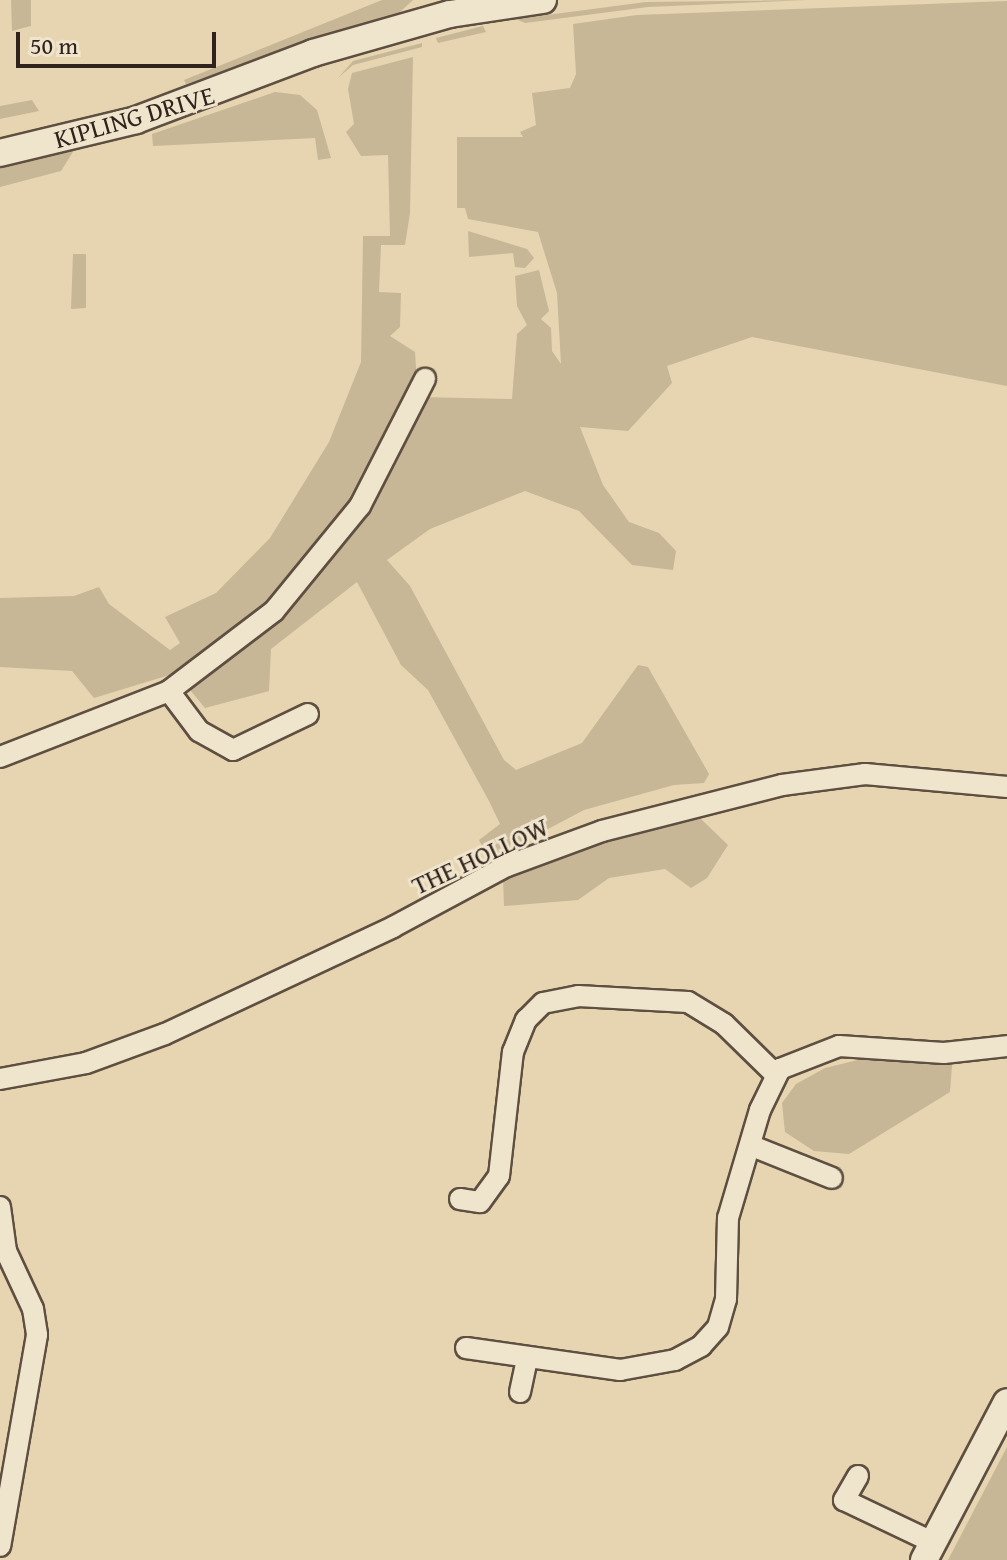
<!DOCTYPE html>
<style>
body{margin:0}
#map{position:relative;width:1007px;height:1560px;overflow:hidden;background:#e6d5b0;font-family:"Gentium Book Plus",serif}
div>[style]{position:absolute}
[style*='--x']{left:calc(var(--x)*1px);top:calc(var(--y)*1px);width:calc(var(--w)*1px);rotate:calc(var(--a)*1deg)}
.green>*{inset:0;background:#c7b797}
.roads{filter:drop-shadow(2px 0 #5e4f41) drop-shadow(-2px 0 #5e4f41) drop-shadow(0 2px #5e4f41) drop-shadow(0 -2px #5e4f41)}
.minor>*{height:20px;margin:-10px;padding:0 10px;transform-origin:10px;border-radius:10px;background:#efe4cc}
.tertiary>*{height:26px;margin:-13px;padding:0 13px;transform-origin:13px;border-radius:13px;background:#efe4cc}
span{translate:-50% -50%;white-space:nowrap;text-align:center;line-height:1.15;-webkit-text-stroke:6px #efe4cc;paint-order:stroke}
.street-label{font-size:26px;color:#30221c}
.scale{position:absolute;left:16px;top:32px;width:200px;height:36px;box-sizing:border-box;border:4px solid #30221c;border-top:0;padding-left:10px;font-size:24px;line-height:28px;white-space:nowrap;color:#30221c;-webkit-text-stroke:6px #efe4cc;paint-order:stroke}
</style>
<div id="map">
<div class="green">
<i style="clip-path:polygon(11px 0,31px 0,31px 26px,12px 31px)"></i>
<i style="clip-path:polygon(382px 0,413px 0,400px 12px,186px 84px,184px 80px)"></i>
<i style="clip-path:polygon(808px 0,648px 7px,525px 23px,516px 19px,646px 2px)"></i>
<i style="clip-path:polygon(1007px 1px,1007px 386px,752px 337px,667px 366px,672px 383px,628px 431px,580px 427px,603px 485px,629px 522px,659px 533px,676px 551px,673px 570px,632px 565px,579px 511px,525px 491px,430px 529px,387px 560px,410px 586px,504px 760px,516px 770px,582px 743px,638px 665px,648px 667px,709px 774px,704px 783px,674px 785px,584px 810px,489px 860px,479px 840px,500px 824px,489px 801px,428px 690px,401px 665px,357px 582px,271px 649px,269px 691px,205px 708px,176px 673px,94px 698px,72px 671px,0 667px,0 598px,74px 596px,99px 587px,109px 604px,170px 650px,180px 643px,165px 617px,216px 593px,270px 538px,329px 442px,361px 362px,363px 236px,390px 236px,388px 155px,361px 156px,346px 132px,354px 124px,348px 89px,352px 73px,413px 57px,410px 213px,405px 245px,381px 245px,379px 292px,401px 293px,400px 327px,390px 336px,415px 352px,418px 397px,512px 399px,517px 334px,527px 325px,517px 306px,515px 276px,539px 270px,549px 311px,541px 319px,551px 328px,552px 351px,561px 364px,557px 293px,538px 232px,468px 219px,465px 208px,457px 208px,457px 137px,523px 137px,520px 132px,536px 125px,532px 93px,570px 88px,576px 74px,573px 24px,637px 15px)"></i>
<i style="clip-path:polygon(483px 26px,486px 32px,438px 43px,436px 38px)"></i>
<i style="clip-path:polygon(422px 43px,422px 47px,353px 65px,338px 78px,353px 61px)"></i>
<i style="clip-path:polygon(275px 92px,300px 95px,317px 110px,331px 158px,318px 160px,315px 138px,153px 146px,152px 134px)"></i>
<i style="clip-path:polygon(32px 100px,39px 111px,0 119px,0 106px)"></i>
<i style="clip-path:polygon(76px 147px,61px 171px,0 187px,0 168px)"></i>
<i style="clip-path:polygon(468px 231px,527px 249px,534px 258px,525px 268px,515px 267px,513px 253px,469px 257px)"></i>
<i style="clip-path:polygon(73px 254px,86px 254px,86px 308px,71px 309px)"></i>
<i style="clip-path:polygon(701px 819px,728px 845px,707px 878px,691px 888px,665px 869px,609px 878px,578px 900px,504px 906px,503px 877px,652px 825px)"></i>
<i style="clip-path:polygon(862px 1059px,952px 1065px,950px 1092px,849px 1154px,814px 1151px,785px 1132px,782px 1103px,796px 1084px,825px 1068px)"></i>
<i style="clip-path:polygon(1007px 1447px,1007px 1560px,948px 1560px)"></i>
</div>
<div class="roads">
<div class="minor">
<i style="--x:169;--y:691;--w:50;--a:53.1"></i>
<i style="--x:199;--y:731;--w:39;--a:29"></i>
<i style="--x:233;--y:750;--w:83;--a:-25.6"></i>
<i style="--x:0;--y:757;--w:181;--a:-21.3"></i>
<i style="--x:169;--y:691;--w:132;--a:-37.3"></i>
<i style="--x:274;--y:611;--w:136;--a:-50.7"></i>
<i style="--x:360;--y:506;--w:143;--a:-62.9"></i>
<i style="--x:0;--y:1079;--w:87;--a:-10.5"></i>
<i style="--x:86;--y:1063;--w:84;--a:-20.2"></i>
<i style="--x:165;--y:1034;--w:252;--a:-25.1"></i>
<i style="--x:393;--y:927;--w:129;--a:-28.2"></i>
<i style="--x:507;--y:866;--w:101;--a:-20.2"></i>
<i style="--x:602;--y:831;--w:186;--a:-14.3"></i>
<i style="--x:782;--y:785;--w:84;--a:-7.5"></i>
<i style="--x:865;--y:774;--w:143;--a:5.2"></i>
<i style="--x:752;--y:1146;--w:86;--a:21.8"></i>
<i style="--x:460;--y:1199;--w:20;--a:9"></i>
<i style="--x:480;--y:1202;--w:32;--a:-54"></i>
<i style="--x:499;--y:1176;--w:125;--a:-83.6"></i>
<i style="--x:513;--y:1052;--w:35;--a:-68"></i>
<i style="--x:526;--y:1020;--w:24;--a:-45"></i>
<i style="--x:543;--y:1003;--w:36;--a:-11"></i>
<i style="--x:578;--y:996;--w:110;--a:3.1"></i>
<i style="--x:688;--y:1002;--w:42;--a:31.4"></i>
<i style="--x:724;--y:1024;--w:73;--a:44.4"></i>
<i style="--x:0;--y:1207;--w:44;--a:82.2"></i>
<i style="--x:6;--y:1251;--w:64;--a:65"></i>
<i style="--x:33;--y:1309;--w:26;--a:81"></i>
<i style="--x:37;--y:1335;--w:214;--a:99.9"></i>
<i style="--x:466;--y:1348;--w:156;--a:8.1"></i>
<i style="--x:620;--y:1370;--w:56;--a:-10.3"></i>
<i style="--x:675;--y:1360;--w:30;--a:-28"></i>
<i style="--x:701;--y:1346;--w:25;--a:-48"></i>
<i style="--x:718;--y:1327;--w:29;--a:-74"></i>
<i style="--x:726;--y:1299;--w:81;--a:-88.6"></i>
<i style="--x:728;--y:1218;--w:113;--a:-73.5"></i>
<i style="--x:760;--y:1110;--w:46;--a:-64"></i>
<i style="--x:780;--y:1069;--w:63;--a:-21.3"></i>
<i style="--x:839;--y:1046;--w:105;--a:3.8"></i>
<i style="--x:944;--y:1053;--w:63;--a:-6.3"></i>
<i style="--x:520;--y:1392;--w:35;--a:-78"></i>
<i style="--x:858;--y:1476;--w:28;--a:120"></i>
<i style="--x:844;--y:1500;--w:100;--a:25.5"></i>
</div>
<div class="tertiary">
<i style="--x:0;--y:153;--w:140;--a:-13.6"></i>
<i style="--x:136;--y:120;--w:189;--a:-20.7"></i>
<i style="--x:313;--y:53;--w:142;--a:-15.9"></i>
<i style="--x:450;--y:14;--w:94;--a:-8.6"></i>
<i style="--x:924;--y:1560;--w:178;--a:-62.3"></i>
</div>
</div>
<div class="street-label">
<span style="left:134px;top:117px;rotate:-16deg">KIPLING DRIVE</span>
<span style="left:480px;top:856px;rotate:-25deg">THE HOLLOW</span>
</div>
<div class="scale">50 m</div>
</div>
